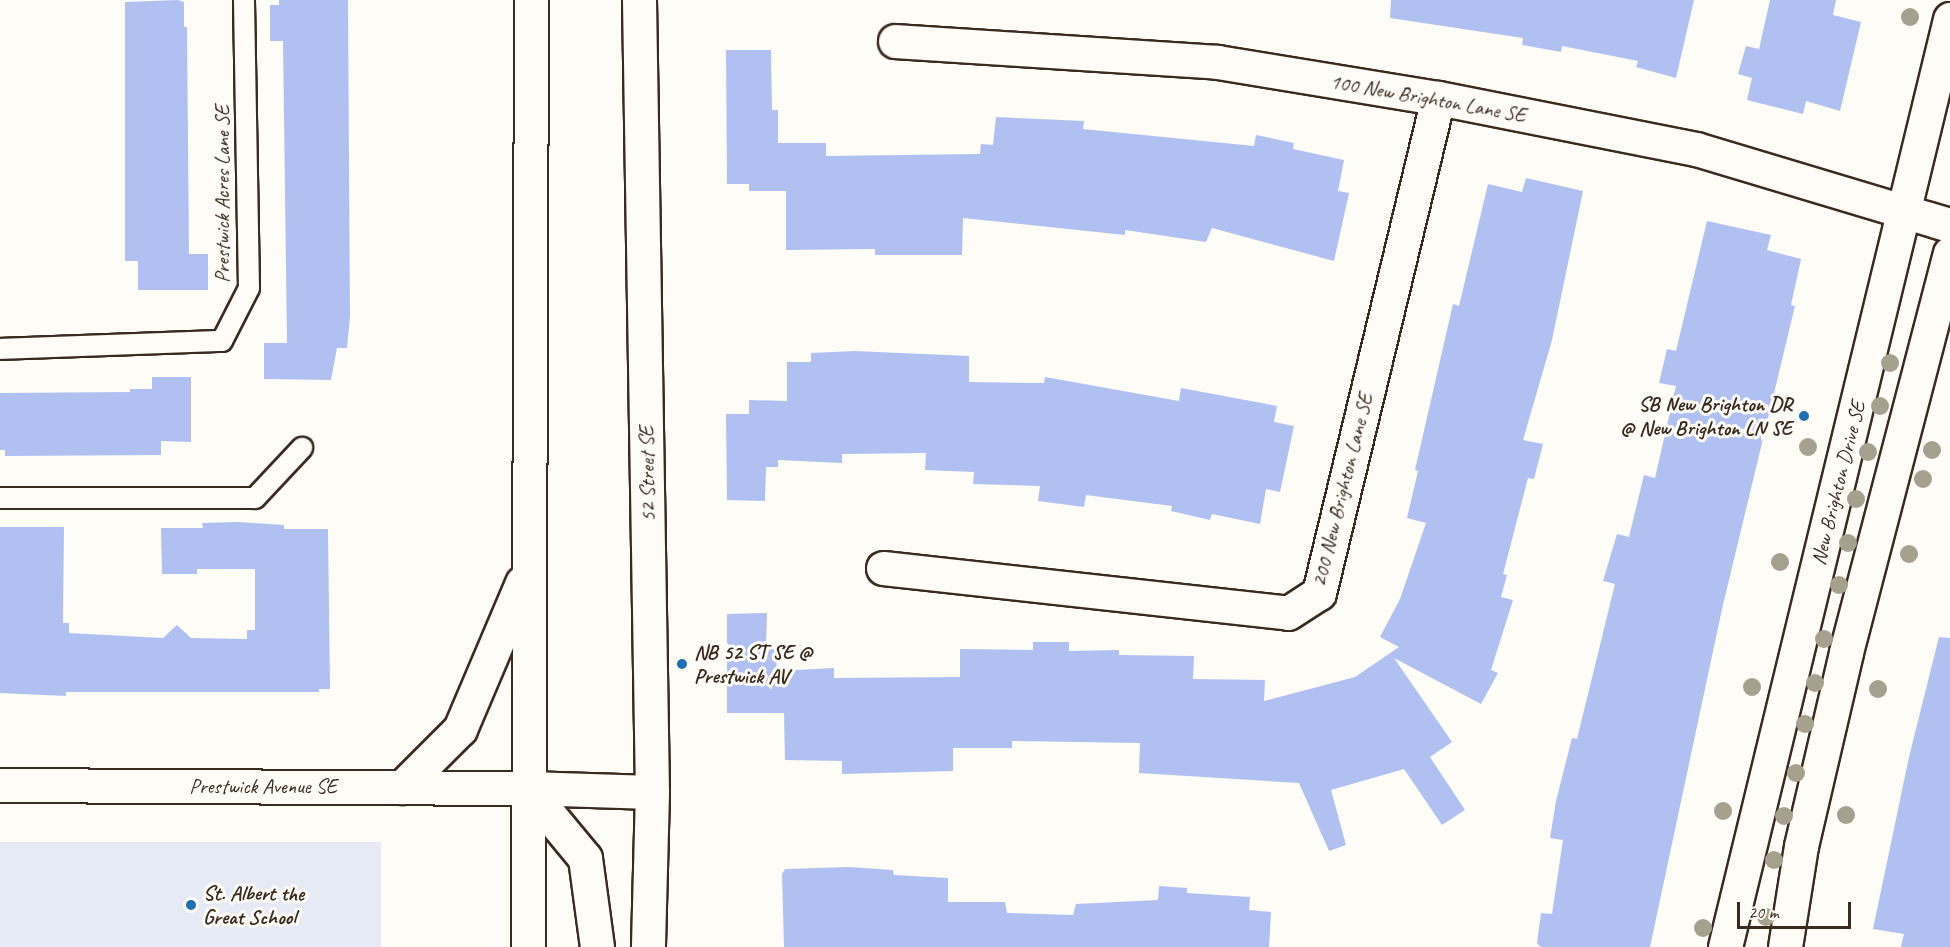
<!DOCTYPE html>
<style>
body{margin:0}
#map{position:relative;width:1950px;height:947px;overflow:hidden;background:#fdfcf7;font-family:Caveat,sans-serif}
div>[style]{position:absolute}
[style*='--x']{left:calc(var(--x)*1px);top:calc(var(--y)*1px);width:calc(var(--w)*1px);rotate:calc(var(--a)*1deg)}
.built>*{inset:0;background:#e6eaf5;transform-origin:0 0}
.building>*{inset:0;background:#b0c1f1}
.roads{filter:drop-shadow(2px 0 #3b2a1e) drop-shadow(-2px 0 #3b2a1e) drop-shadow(0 2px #3b2a1e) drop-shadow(0 -2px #3b2a1e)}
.lane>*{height:20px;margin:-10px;padding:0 10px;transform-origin:10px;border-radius:10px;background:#fdfcf7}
.street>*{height:33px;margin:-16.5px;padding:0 16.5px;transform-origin:16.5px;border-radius:16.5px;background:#fdfcf7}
.secondary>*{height:33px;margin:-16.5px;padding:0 16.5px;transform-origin:16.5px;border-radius:16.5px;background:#fdfcf7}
.trees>*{width:18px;height:18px;margin:-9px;border-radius:50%;background:#a6a18f}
.dots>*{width:16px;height:16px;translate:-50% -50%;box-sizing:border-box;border:3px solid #fdfcf7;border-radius:50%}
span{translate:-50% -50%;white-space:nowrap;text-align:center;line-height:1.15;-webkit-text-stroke:6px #fdfcf7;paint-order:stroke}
.street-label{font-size:21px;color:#3b2a1e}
.poi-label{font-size:21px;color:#3b2a1e;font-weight:700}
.right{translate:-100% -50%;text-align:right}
.left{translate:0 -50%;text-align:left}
.scale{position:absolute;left:1737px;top:902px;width:114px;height:27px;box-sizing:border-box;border:3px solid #3b2a1e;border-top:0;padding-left:8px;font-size:18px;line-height:21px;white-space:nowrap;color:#3b2a1e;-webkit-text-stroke:4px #fdfcf7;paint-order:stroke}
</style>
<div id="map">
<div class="built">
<i style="left:0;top:842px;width:381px;height:105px"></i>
</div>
<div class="building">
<i style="clip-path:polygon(178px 0,184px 2px,184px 27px,187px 27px,189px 254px,208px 254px,208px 290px,138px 290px,138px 261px,125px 261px,125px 2px)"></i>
<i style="clip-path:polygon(279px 0,348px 0,350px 317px,347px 348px,337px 348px,331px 380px,264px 379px,264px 343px,287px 343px,283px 41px,270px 41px,270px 5px,279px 5px)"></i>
<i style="clip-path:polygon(1391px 0,1694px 0,1676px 78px,1636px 67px,1638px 61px,1562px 46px,1561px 52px,1522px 45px,1523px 38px,1390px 18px)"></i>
<i style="clip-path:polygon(1770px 0,1836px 0,1833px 15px,1861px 22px,1840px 111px,1806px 101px,1803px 114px,1747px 100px,1752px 78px,1738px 74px,1746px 46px,1759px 49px)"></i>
<i style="clip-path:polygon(726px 50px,771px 50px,772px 110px,778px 110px,778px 143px,826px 143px,826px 156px,980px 154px,981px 144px,993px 145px,996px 117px,1084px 121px,1083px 129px,1254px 146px,1256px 135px,1294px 143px,1293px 149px,1344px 160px,1338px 191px,1349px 193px,1334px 261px,1212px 228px,1206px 242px,1125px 230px,1125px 235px,963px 218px,962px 255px,875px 255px,875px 249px,786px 250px,786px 191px,749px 191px,749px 184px,727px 184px)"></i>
<i style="clip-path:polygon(1526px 178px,1583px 191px,1552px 340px,1523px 440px,1543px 444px,1534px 479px,1528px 478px,1503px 574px,1507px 575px,1501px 597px,1513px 600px,1491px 670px,1498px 673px,1481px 704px,1394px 658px,1452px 742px,1430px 757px,1465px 810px,1442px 825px,1404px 769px,1331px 790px,1346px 845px,1329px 851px,1299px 783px,1139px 773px,1140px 743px,1012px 741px,1012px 748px,953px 748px,953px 771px,842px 774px,842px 761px,785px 760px,784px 713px,727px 713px,727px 614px,767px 613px,766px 649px,775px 649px,777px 671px,834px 668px,834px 678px,960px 677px,960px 649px,1033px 650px,1033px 642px,1069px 642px,1069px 651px,1119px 650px,1119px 655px,1194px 656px,1193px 679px,1265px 680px,1264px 701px,1355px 677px,1399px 647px,1380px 637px,1400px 599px,1426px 523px,1407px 518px,1418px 471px,1415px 470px,1453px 304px,1459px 306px,1488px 184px,1522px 192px)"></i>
<i style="clip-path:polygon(1707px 221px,1771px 235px,1767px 250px,1801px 259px,1791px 305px,1795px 306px,1722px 609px,1650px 947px,1541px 947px,1537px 943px,1541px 913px,1552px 914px,1563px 840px,1550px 838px,1556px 801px,1572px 738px,1577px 739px,1615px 584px,1603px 581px,1617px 534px,1629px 537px,1644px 475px,1655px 478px,1676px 386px,1659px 383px,1667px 349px,1676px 351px)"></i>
<i style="clip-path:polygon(854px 351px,969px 356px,969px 382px,1044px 383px,1045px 377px,1179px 401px,1181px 388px,1277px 406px,1274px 422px,1294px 426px,1280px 492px,1266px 489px,1260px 524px,1212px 514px,1210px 520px,1171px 511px,1172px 506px,1086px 495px,1084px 507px,1038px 501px,1040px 486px,973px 484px,974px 472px,925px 470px,926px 453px,842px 454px,842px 463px,778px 460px,778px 467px,766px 467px,765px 501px,727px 500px,726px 414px,749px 414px,749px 400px,787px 401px,787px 362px,811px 362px,811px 353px)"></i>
<i style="clip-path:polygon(152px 377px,191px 377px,191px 442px,161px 441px,161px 455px,5px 456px,5px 450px,0 450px,0 393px,130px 392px,130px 389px,152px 389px)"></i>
<i style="clip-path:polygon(238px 522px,284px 525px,284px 529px,328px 529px,330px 689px,319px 689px,319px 692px,66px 692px,66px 696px,0 693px,0 527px,64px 527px,63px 623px,69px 623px,69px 633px,163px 638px,177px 625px,191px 638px,247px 639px,247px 630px,255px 630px,255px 569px,197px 569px,197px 574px,162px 574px,161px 528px,203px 528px,202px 523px)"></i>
<i style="clip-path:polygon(1939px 637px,1950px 638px,1950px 947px,1901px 947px,1904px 934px,1873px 929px,1909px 757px)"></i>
<i style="clip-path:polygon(849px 867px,893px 870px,894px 875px,948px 878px,948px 902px,1005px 902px,1007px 913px,1073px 915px,1076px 904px,1158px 900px,1159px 886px,1187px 888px,1187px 893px,1250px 897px,1249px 910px,1271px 912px,1269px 947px,784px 947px,782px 874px,785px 869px)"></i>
</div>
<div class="roads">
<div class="lane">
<i style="--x:0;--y:349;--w:222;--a:-2.1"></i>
<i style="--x:222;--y:341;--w:59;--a:-63"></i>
<i style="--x:249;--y:288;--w:288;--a:-91"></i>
<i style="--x:0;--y:498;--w:255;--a:0"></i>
<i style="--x:255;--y:498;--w:69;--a:-46.8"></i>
</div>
<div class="street">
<i style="--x:895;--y:41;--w:323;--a:3.7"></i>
<i style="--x:1217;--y:62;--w:224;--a:9.3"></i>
<i style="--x:1438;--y:98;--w:263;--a:11.2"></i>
<i style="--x:1696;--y:149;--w:265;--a:16.7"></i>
<i style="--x:883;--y:568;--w:407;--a:6.3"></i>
<i style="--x:1288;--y:613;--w:37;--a:-33"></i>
<i style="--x:1319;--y:593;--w:509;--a:-76.48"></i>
<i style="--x:0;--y:785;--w:527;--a:0.33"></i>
</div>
<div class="secondary">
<i style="--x:639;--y:0;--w:792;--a:89.06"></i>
<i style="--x:652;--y:792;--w:155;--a:91.5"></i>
<i style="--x:402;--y:787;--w:82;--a:-45"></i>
<i style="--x:460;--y:729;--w:159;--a:-67"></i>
<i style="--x:527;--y:788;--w:91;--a:50.4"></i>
<i style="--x:585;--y:858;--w:90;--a:82.3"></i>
<i style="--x:527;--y:788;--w:125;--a:1.8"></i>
<i style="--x:528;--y:947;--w:947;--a:-89.82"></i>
<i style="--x:1725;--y:947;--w:955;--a:-76.37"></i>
<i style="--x:1785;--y:947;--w:102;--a:-81"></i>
<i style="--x:1801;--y:846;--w:199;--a:-76.9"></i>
<i style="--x:1846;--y:652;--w:412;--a:-75.4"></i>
</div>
</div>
<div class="trees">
<i style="left:1910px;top:17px"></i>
<i style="left:1890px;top:363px"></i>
<i style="left:1880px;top:406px"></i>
<i style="left:1808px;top:447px"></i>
<i style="left:1932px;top:450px"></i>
<i style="left:1868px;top:452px"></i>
<i style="left:1923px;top:479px"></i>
<i style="left:1856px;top:499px"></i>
<i style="left:1848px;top:543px"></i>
<i style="left:1909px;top:554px"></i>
<i style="left:1780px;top:562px"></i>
<i style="left:1839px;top:585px"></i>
<i style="left:1824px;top:639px"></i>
<i style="left:1815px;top:683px"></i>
<i style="left:1752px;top:687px"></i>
<i style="left:1878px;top:689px"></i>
<i style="left:1805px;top:724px"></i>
<i style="left:1796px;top:773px"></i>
<i style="left:1723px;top:811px"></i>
<i style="left:1846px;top:815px"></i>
<i style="left:1784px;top:816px"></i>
<i style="left:1774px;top:860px"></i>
<i style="left:1766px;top:917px"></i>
<i style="left:1703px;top:928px"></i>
</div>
<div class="dots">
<i style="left:1804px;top:416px;background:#1f6fb2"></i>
<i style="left:682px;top:664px;background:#1f6fb2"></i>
<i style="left:191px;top:905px;background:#1f6fb2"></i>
</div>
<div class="street-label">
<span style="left:1428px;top:98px;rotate:10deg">100 New Brighton Lane SE</span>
<span style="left:222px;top:194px;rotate:-90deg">Prestwick Acres Lane SE</span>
<span style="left:647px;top:474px;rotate:-91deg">52 Street SE</span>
<span style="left:1838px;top:483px;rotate:-76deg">New Brighton Drive SE</span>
<span style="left:1342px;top:490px;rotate:-76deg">200 New Brighton Lane SE</span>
<span style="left:263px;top:786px">Prestwick Avenue SE</span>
</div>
<div class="poi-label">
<span class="right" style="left:1792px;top:416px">SB New Brighton DR<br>@ New Brighton LN SE</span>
<span class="left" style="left:694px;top:664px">NB 52 ST SE @<br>Prestwick AV</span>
<span class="left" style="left:203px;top:905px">St. Albert the<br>Great School</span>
</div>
<div class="scale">20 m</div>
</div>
